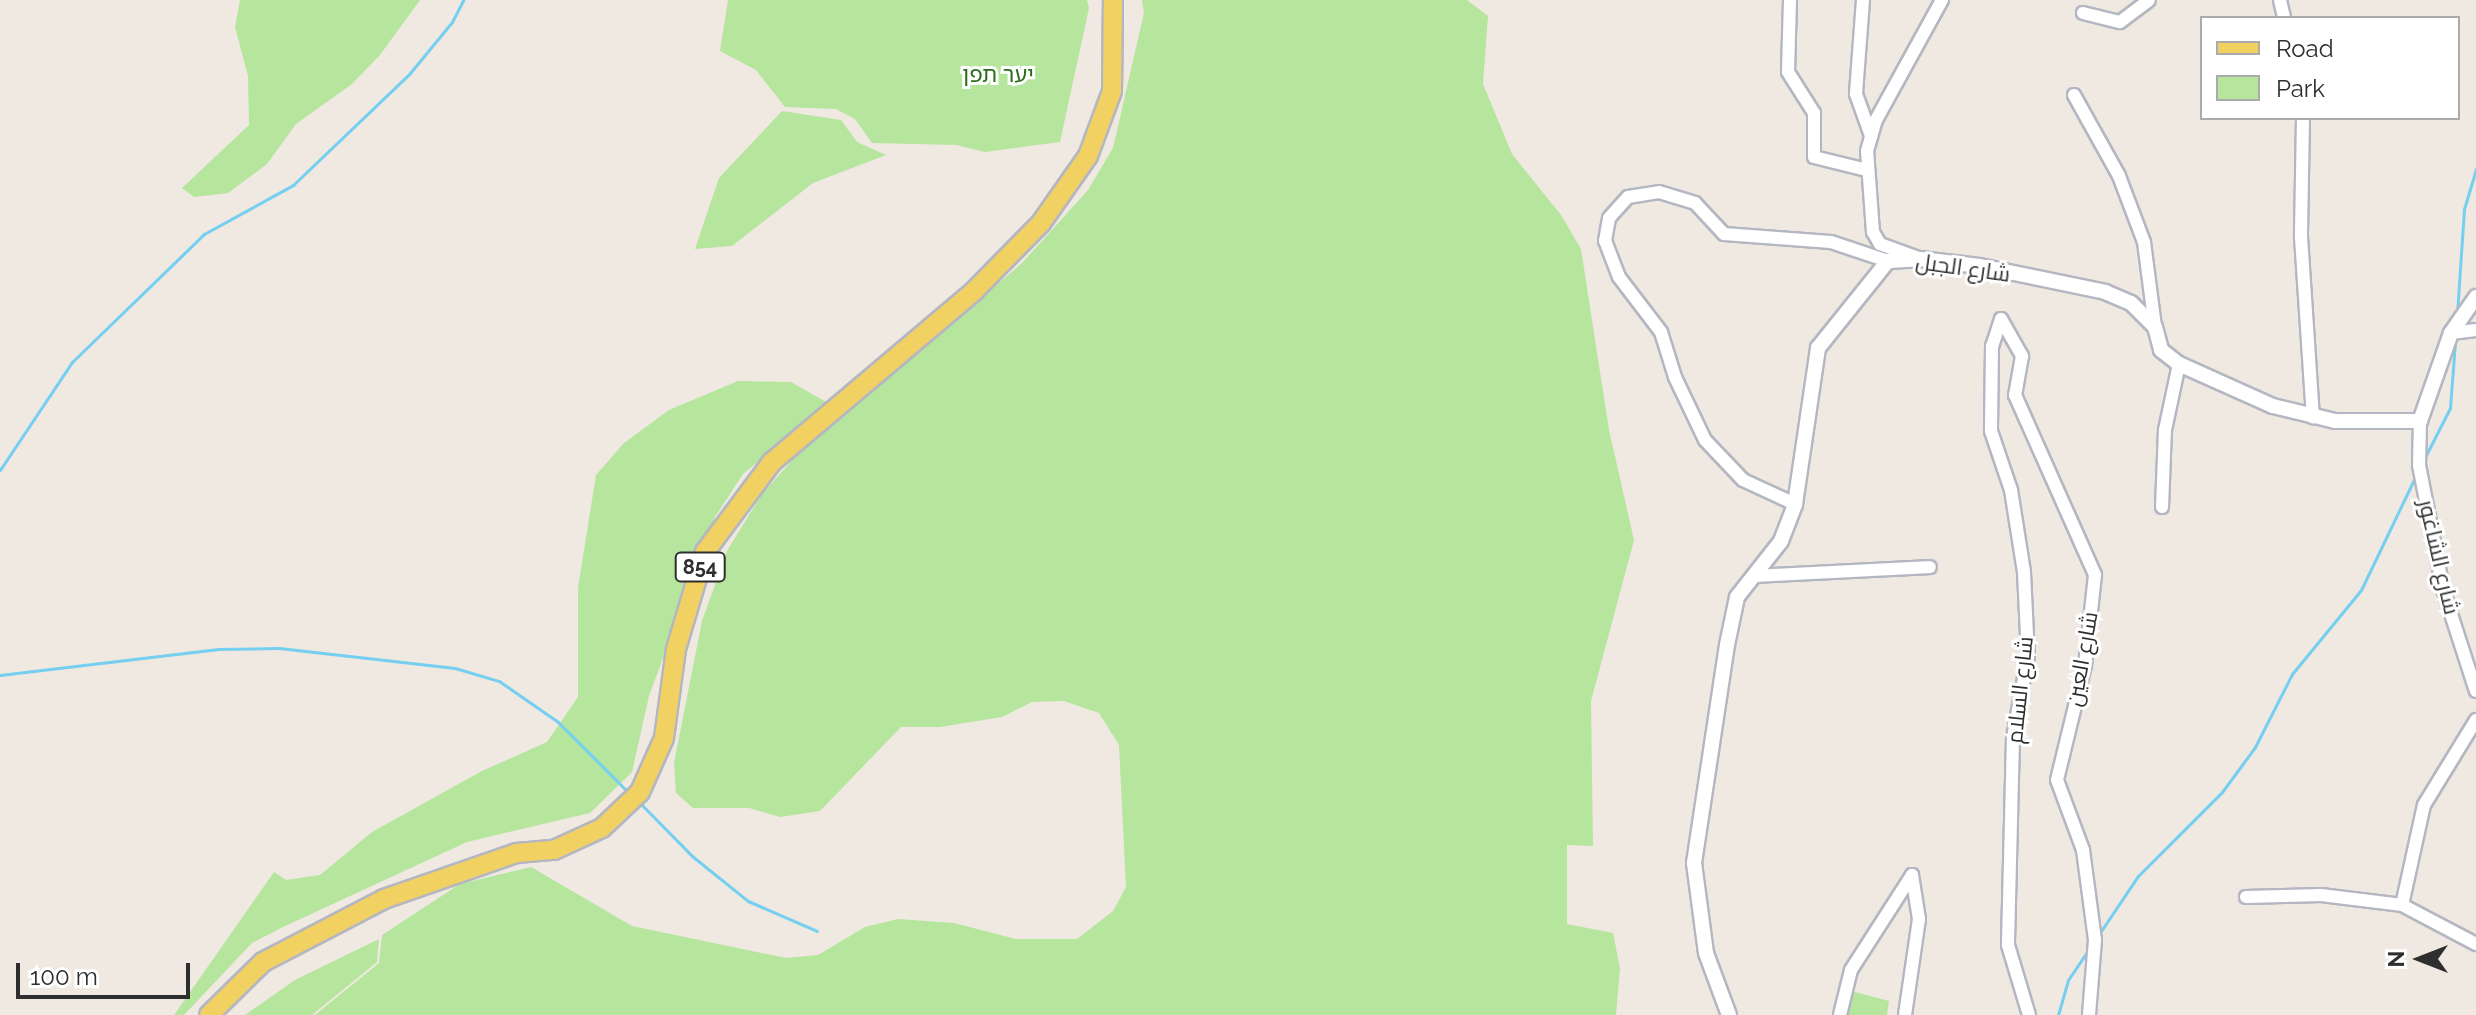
<!DOCTYPE html>
<meta charset="utf-8">
<style>
body{margin:0}
#map{position:relative;width:2476px;height:1015px;overflow:hidden;background:#efe9e1;font-family:Raleway,Cairo,"Noto Sans Hebrew",sans-serif}
div>[style]{position:absolute}
[style*='--x']{left:calc(var(--x)*1px);top:calc(var(--y)*1px);width:calc(var(--w)*1px);rotate:calc(var(--a)*1deg)}
.green>*{inset:0;background:#b6e59e}
.stream>*{height:3px;margin:-1.5px;padding:0 1.5px;transform-origin:1.5px;border-radius:1.5px;background:#75cff0}
.roads{filter:drop-shadow(2px 0 #b4b7c1) drop-shadow(-2px 0 #b4b7c1) drop-shadow(0 2px #b4b7c1) drop-shadow(0 -2px #b4b7c1)}
.minor>*{height:12px;margin:-6px;padding:0 6px;transform-origin:6px;border-radius:6px;background:#fff}
.tertiary>*{height:14px;margin:-7px;padding:0 7px;transform-origin:7px;border-radius:7px;background:#fff}
.primary>*{height:18px;margin:-9px;padding:0 9px;transform-origin:9px;border-radius:9px;background:#f2d163}
span{translate:-50% -50%;white-space:nowrap;text-align:center;line-height:1.15;-webkit-text-stroke:6px #fff;paint-order:stroke}
.shield-label span{padding:2px 6px;background:#fff;border:2px solid;border-radius:6px;-webkit-text-stroke-width:0}
.shield-label{font-size:20px;color:#2e2e2e;font-weight:700}
.park-label{font-size:22px;color:#2c6e1b}
.street-label{font-size:22px;color:#2e2e2e}
.legend{position:absolute;left:2200px;top:16px;width:260px;height:104px;box-sizing:border-box;background:#fff;border:2px solid #ababab;margin:0;padding:10px 14px;list-style:none;font-size:24px;color:#2e2e2e}
.legend li{display:flex;align-items:center;gap:16px;height:40px}
.legend b{width:40px;border:2px solid #ababab}
.north{position:absolute;left:2380px;top:919px;width:80px;height:80px;-webkit-text-stroke:6px #fff;paint-order:stroke;rotate:270deg;font-size:22px;font-weight:700;line-height:32px;text-align:center;color:#2e2e2e}
.north::after{content:'';display:block;margin:auto;width:28px;height:36px;background:#2e2e2e;clip-path:polygon(50% 0,100% 100%,50% 72%,0 100%)}
.scale{position:absolute;left:16px;top:963px;width:174px;height:36px;box-sizing:border-box;border:4px solid #2e2e2e;border-top:0;padding-left:10px;font-size:24px;line-height:28px;white-space:nowrap;color:#2e2e2e;-webkit-text-stroke:6px #fff;paint-order:stroke}
</style>
<div id="map">
<div class="green">
<i style="clip-path:polygon(240px 0,420px 0,380px 55px,352px 84px,296px 124px,267px 164px,228px 193px,194px 197px,182px 188px,249px 125px,248px 76px,235px 27px)"></i>
<i style="clip-path:polygon(728px 0,1087px 0,1089px 8px,1060px 142px,985px 152px,956px 145px,872px 143px,855px 119px,836px 109px,785px 107px,756px 70px,720px 51px)"></i>
<i style="clip-path:polygon(1142px 0,1467px 0,1488px 16px,1483px 84px,1512px 154px,1561px 215px,1581px 249px,1609px 430px,1634px 540px,1591px 701px,1593px 846px,1567px 845px,1567px 924px,1613px 933px,1620px 968px,1616px 1015px,315px 1015px,379px 963px,382px 935px,460px 884px,531px 867px,632px 926px,786px 958px,818px 955px,865px 927px,898px 919px,954px 923px,1016px 939px,1077px 939px,1113px 911px,1126px 887px,1119px 745px,1099px 713px,1064px 701px,1032px 702px,1002px 717px,940px 727px,901px 727px,820px 811px,780px 817px,749px 808px,693px 808px,676px 793px,674px 763px,702px 621px,727px 551px,762px 494px,797px 455px,1022px 263px,1088px 190px,1113px 148px,1144px 13px)"></i>
<i style="clip-path:polygon(782px 111px,841px 120px,857px 142px,886px 155px,813px 183px,732px 246px,695px 249px,719px 178px)"></i>
<i style="clip-path:polygon(738px 381px,791px 382px,828px 403px,743px 474px,715px 517px,649px 696px,632px 772px,590px 813px,467px 842px,283px 927px,252px 943px,184px 1015px,174px 1015px,274px 872px,286px 880px,320px 875px,372px 832px,482px 771px,547px 742px,578px 697px,578px 588px,596px 475px,624px 443px,669px 410px)"></i>
<i style="clip-path:polygon(379px 939px,377px 962px,312px 1015px,245px 1015px,295px 980px)"></i>
<i style="clip-path:polygon(1851px 991px,1889px 1001px,1887px 1015px,1845px 1015px)"></i>
</div>
<div class="stream">
<i style="--x:2457;--y:314;--w:105;--a:-86.2"></i>
<i style="--x:2464;--y:209;--w:42;--a:-73.3"></i>
<i style="--x:2424;--y:459;--w:57;--a:-63"></i>
<i style="--x:2450;--y:408;--w:66;--a:-85.7"></i>
<i style="--x:0;--y:470;--w:130;--a:-56.3"></i>
<i style="--x:72;--y:362;--w:184;--a:-44.1"></i>
<i style="--x:204;--y:234;--w:102;--a:-28.8"></i>
<i style="--x:293;--y:185;--w:162;--a:-43.7"></i>
<i style="--x:410;--y:73;--w:66;--a:-50.5"></i>
<i style="--x:452;--y:22;--w:25;--a:-63"></i>
<i style="--x:0;--y:675;--w:220;--a:-6.8"></i>
<i style="--x:218;--y:649;--w:61;--a:-0.9"></i>
<i style="--x:279;--y:648;--w:177;--a:6.5"></i>
<i style="--x:455;--y:668;--w:46;--a:16.5"></i>
<i style="--x:499;--y:681;--w:72;--a:34.8"></i>
<i style="--x:558;--y:722;--w:100;--a:45"></i>
<i style="--x:638;--y:801;--w:77;--a:45.5"></i>
<i style="--x:692;--y:856;--w:72;--a:38.8"></i>
<i style="--x:748;--y:901;--w:75;--a:23.5"></i>
<i style="--x:2099;--y:934;--w:70;--a:-56.1"></i>
<i style="--x:2138;--y:876;--w:119;--a:-45"></i>
<i style="--x:2222;--y:792;--w:56;--a:-53.7"></i>
<i style="--x:2255;--y:747;--w:82;--a:-63.1"></i>
<i style="--x:2292;--y:674;--w:109;--a:-50.6"></i>
<i style="--x:2361;--y:590;--w:130;--a:-64.4"></i>
<i style="--x:2058;--y:1015;--w:36;--a:-74"></i>
<i style="--x:2068;--y:980;--w:40;--a:-56"></i>
</div>
<div class="roads">
<div class="minor">
<i style="--x:1790;--y:0;--w:72;--a:91.6"></i>
<i style="--x:1788;--y:72;--w:49;--a:57.6"></i>
<i style="--x:1814;--y:113;--w:44;--a:90"></i>
<i style="--x:1814;--y:157;--w:55;--a:13.8"></i>
<i style="--x:1863;--y:0;--w:94;--a:94.3"></i>
<i style="--x:1856;--y:94;--w:45;--a:70.3"></i>
<i style="--x:2280;--y:0;--w:18;--a:77"></i>
<i style="--x:2083;--y:13;--w:38;--a:14"></i>
<i style="--x:2120;--y:22;--w:36;--a:-37"></i>
<i style="--x:2074;--y:95;--w:93;--a:60.9"></i>
<i style="--x:2119;--y:176;--w:71;--a:69.3"></i>
<i style="--x:2144;--y:242;--w:86;--a:82.6"></i>
<i style="--x:2303;--y:118;--w:119;--a:91"></i>
<i style="--x:2301;--y:237;--w:181;--a:86.2"></i>
<i style="--x:1921;--y:259;--w:44;--a:-159.9"></i>
<i style="--x:1880;--y:244;--w:14;--a:-120"></i>
<i style="--x:1873;--y:232;--w:81;--a:-94.2"></i>
<i style="--x:1867;--y:151;--w:32;--a:-74"></i>
<i style="--x:1876;--y:120;--w:137;--a:-61.2"></i>
<i style="--x:2001;--y:319;--w:43;--a:60.4"></i>
<i style="--x:2022;--y:356;--w:40;--a:100"></i>
<i style="--x:2015;--y:395;--w:197;--a:66"></i>
<i style="--x:2095;--y:575;--w:91;--a:96.3"></i>
<i style="--x:2085;--y:665;--w:118;--a:103.7"></i>
<i style="--x:2057;--y:780;--w:75;--a:69.6"></i>
<i style="--x:2083;--y:850;--w:91;--a:82.4"></i>
<i style="--x:2095;--y:940;--w:75;--a:94.6"></i>
<i style="--x:2001;--y:319;--w:28;--a:108"></i>
<i style="--x:1992;--y:346;--w:85;--a:90.7"></i>
<i style="--x:1991;--y:431;--w:62;--a:71.3"></i>
<i style="--x:2011;--y:490;--w:83;--a:81"></i>
<i style="--x:2024;--y:572;--w:84;--a:87.3"></i>
<i style="--x:2028;--y:656;--w:83;--a:100.4"></i>
<i style="--x:2013;--y:738;--w:207;--a:91.4"></i>
<i style="--x:2008;--y:945;--w:73;--a:73.3"></i>
<i style="--x:2451;--y:333;--w:25;--a:-7"></i>
<i style="--x:2420;--y:421;--w:44;--a:91.3"></i>
<i style="--x:2419;--y:465;--w:126;--a:79"></i>
<i style="--x:2443;--y:589;--w:107;--a:72.1"></i>
<i style="--x:1795;--y:504;--w:57;--a:-155.2"></i>
<i style="--x:1743;--y:480;--w:55;--a:-133.5"></i>
<i style="--x:1705;--y:440;--w:70;--a:-115.5"></i>
<i style="--x:1675;--y:377;--w:47;--a:-107.3"></i>
<i style="--x:1661;--y:332;--w:69;--a:-127.4"></i>
<i style="--x:1619;--y:277;--w:39;--a:-111"></i>
<i style="--x:1605;--y:241;--w:23;--a:-80"></i>
<i style="--x:1609;--y:218;--w:28;--a:-48"></i>
<i style="--x:1628;--y:197;--w:31;--a:-9"></i>
<i style="--x:1659;--y:192;--w:38;--a:17"></i>
<i style="--x:1695;--y:203;--w:42;--a:46.9"></i>
<i style="--x:1724;--y:234;--w:107;--a:4.3"></i>
<i style="--x:1831;--y:242;--w:60;--a:18.4"></i>
<i style="--x:2162;--y:507;--w:77;--a:-87.8"></i>
<i style="--x:2165;--y:430;--w:67;--a:-78"></i>
<i style="--x:1755;--y:576;--w:175;--a:-2.9"></i>
<i style="--x:2246;--y:897;--w:75;--a:-1.5"></i>
<i style="--x:2321;--y:895;--w:82;--a:7"></i>
<i style="--x:2402;--y:905;--w:84;--a:27.8"></i>
<i style="--x:2402;--y:905;--w:102;--a:-77.6"></i>
<i style="--x:2424;--y:805;--w:100;--a:-58.5"></i>
<i style="--x:1840;--y:1015;--w:46;--a:-76.3"></i>
<i style="--x:1851;--y:970;--w:113;--a:-57.3"></i>
<i style="--x:1912;--y:875;--w:45;--a:81"></i>
<i style="--x:1919;--y:919;--w:97;--a:98.3"></i>
</div>
<div class="tertiary">
<i style="--x:1729;--y:1015;--w:66;--a:-110.4"></i>
<i style="--x:1706;--y:953;--w:91;--a:-97.6"></i>
<i style="--x:1694;--y:863;--w:220;--a:-81.4"></i>
<i style="--x:1727;--y:645;--w:49;--a:-78.2"></i>
<i style="--x:1737;--y:597;--w:71;--a:-51.8"></i>
<i style="--x:1781;--y:541;--w:40;--a:-69"></i>
<i style="--x:1795;--y:504;--w:158;--a:-81.6"></i>
<i style="--x:1818;--y:348;--w:112;--a:-51.2"></i>
<i style="--x:1888;--y:261;--w:33;--a:-3"></i>
<i style="--x:1921;--y:259;--w:59;--a:6.8"></i>
<i style="--x:1980;--y:266;--w:128;--a:11.7"></i>
<i style="--x:2105;--y:292;--w:28;--a:23"></i>
<i style="--x:2131;--y:303;--w:34;--a:45"></i>
<i style="--x:2155;--y:327;--w:24;--a:75"></i>
<i style="--x:2161;--y:350;--w:23;--a:38"></i>
<i style="--x:2179;--y:364;--w:103;--a:24.1"></i>
<i style="--x:2273;--y:406;--w:64;--a:13.6"></i>
<i style="--x:2335;--y:421;--w:85;--a:0"></i>
<i style="--x:2420;--y:421;--w:93;--a:-70.6"></i>
<i style="--x:2451;--y:333;--w:44;--a:-55.2"></i>
</div>
<div class="primary">
<i style="--x:209;--y:1015;--w:76;--a:-44.5"></i>
<i style="--x:263;--y:962;--w:136;--a:-27.5"></i>
<i style="--x:384;--y:899;--w:141;--a:-19.1"></i>
<i style="--x:517;--y:853;--w:37;--a:-5"></i>
<i style="--x:554;--y:850;--w:53;--a:-24.6"></i>
<i style="--x:602;--y:828;--w:52;--a:-43.5"></i>
<i style="--x:640;--y:792;--w:59;--a:-66"></i>
<i style="--x:664;--y:738;--w:90;--a:-82.3"></i>
<i style="--x:676;--y:649;--w:101;--a:-73.4"></i>
<i style="--x:705;--y:552;--w:112;--a:-53.3"></i>
<i style="--x:772;--y:462;--w:265;--a:-40.2"></i>
<i style="--x:974;--y:291;--w:95;--a:-45.4"></i>
<i style="--x:1041;--y:223;--w:82;--a:-55"></i>
<i style="--x:1088;--y:156;--w:69;--a:-69.7"></i>
<i style="--x:1112;--y:91;--w:91;--a:-89.4"></i>
</div>
</div>
<div class="shield-label">
<span style="left:700px;top:567px">854</span>
</div>
<div class="park-label">
<span style="left:998px;top:75px">יער תפן</span>
</div>
<div class="street-label">
<span style="left:1963px;top:268px;rotate:8deg">شارع الجبل</span>
<span style="left:2439px;top:557px;rotate:77deg">شارع الشاغور</span>
<span style="left:2082px;top:659px;rotate:-80deg">شارع العين</span>
<span style="left:2020px;top:690px;rotate:-84deg">شارع السلام</span>
</div>
<ul class="legend">
<li><b style="height:10px;background:#f2d163"></b>Road</li>
<li><b style="height:22px;background:#b6e59e"></b>Park</li>
</ul>
<div class="north">N</div>
<div class="scale">100 m</div>
</div>
